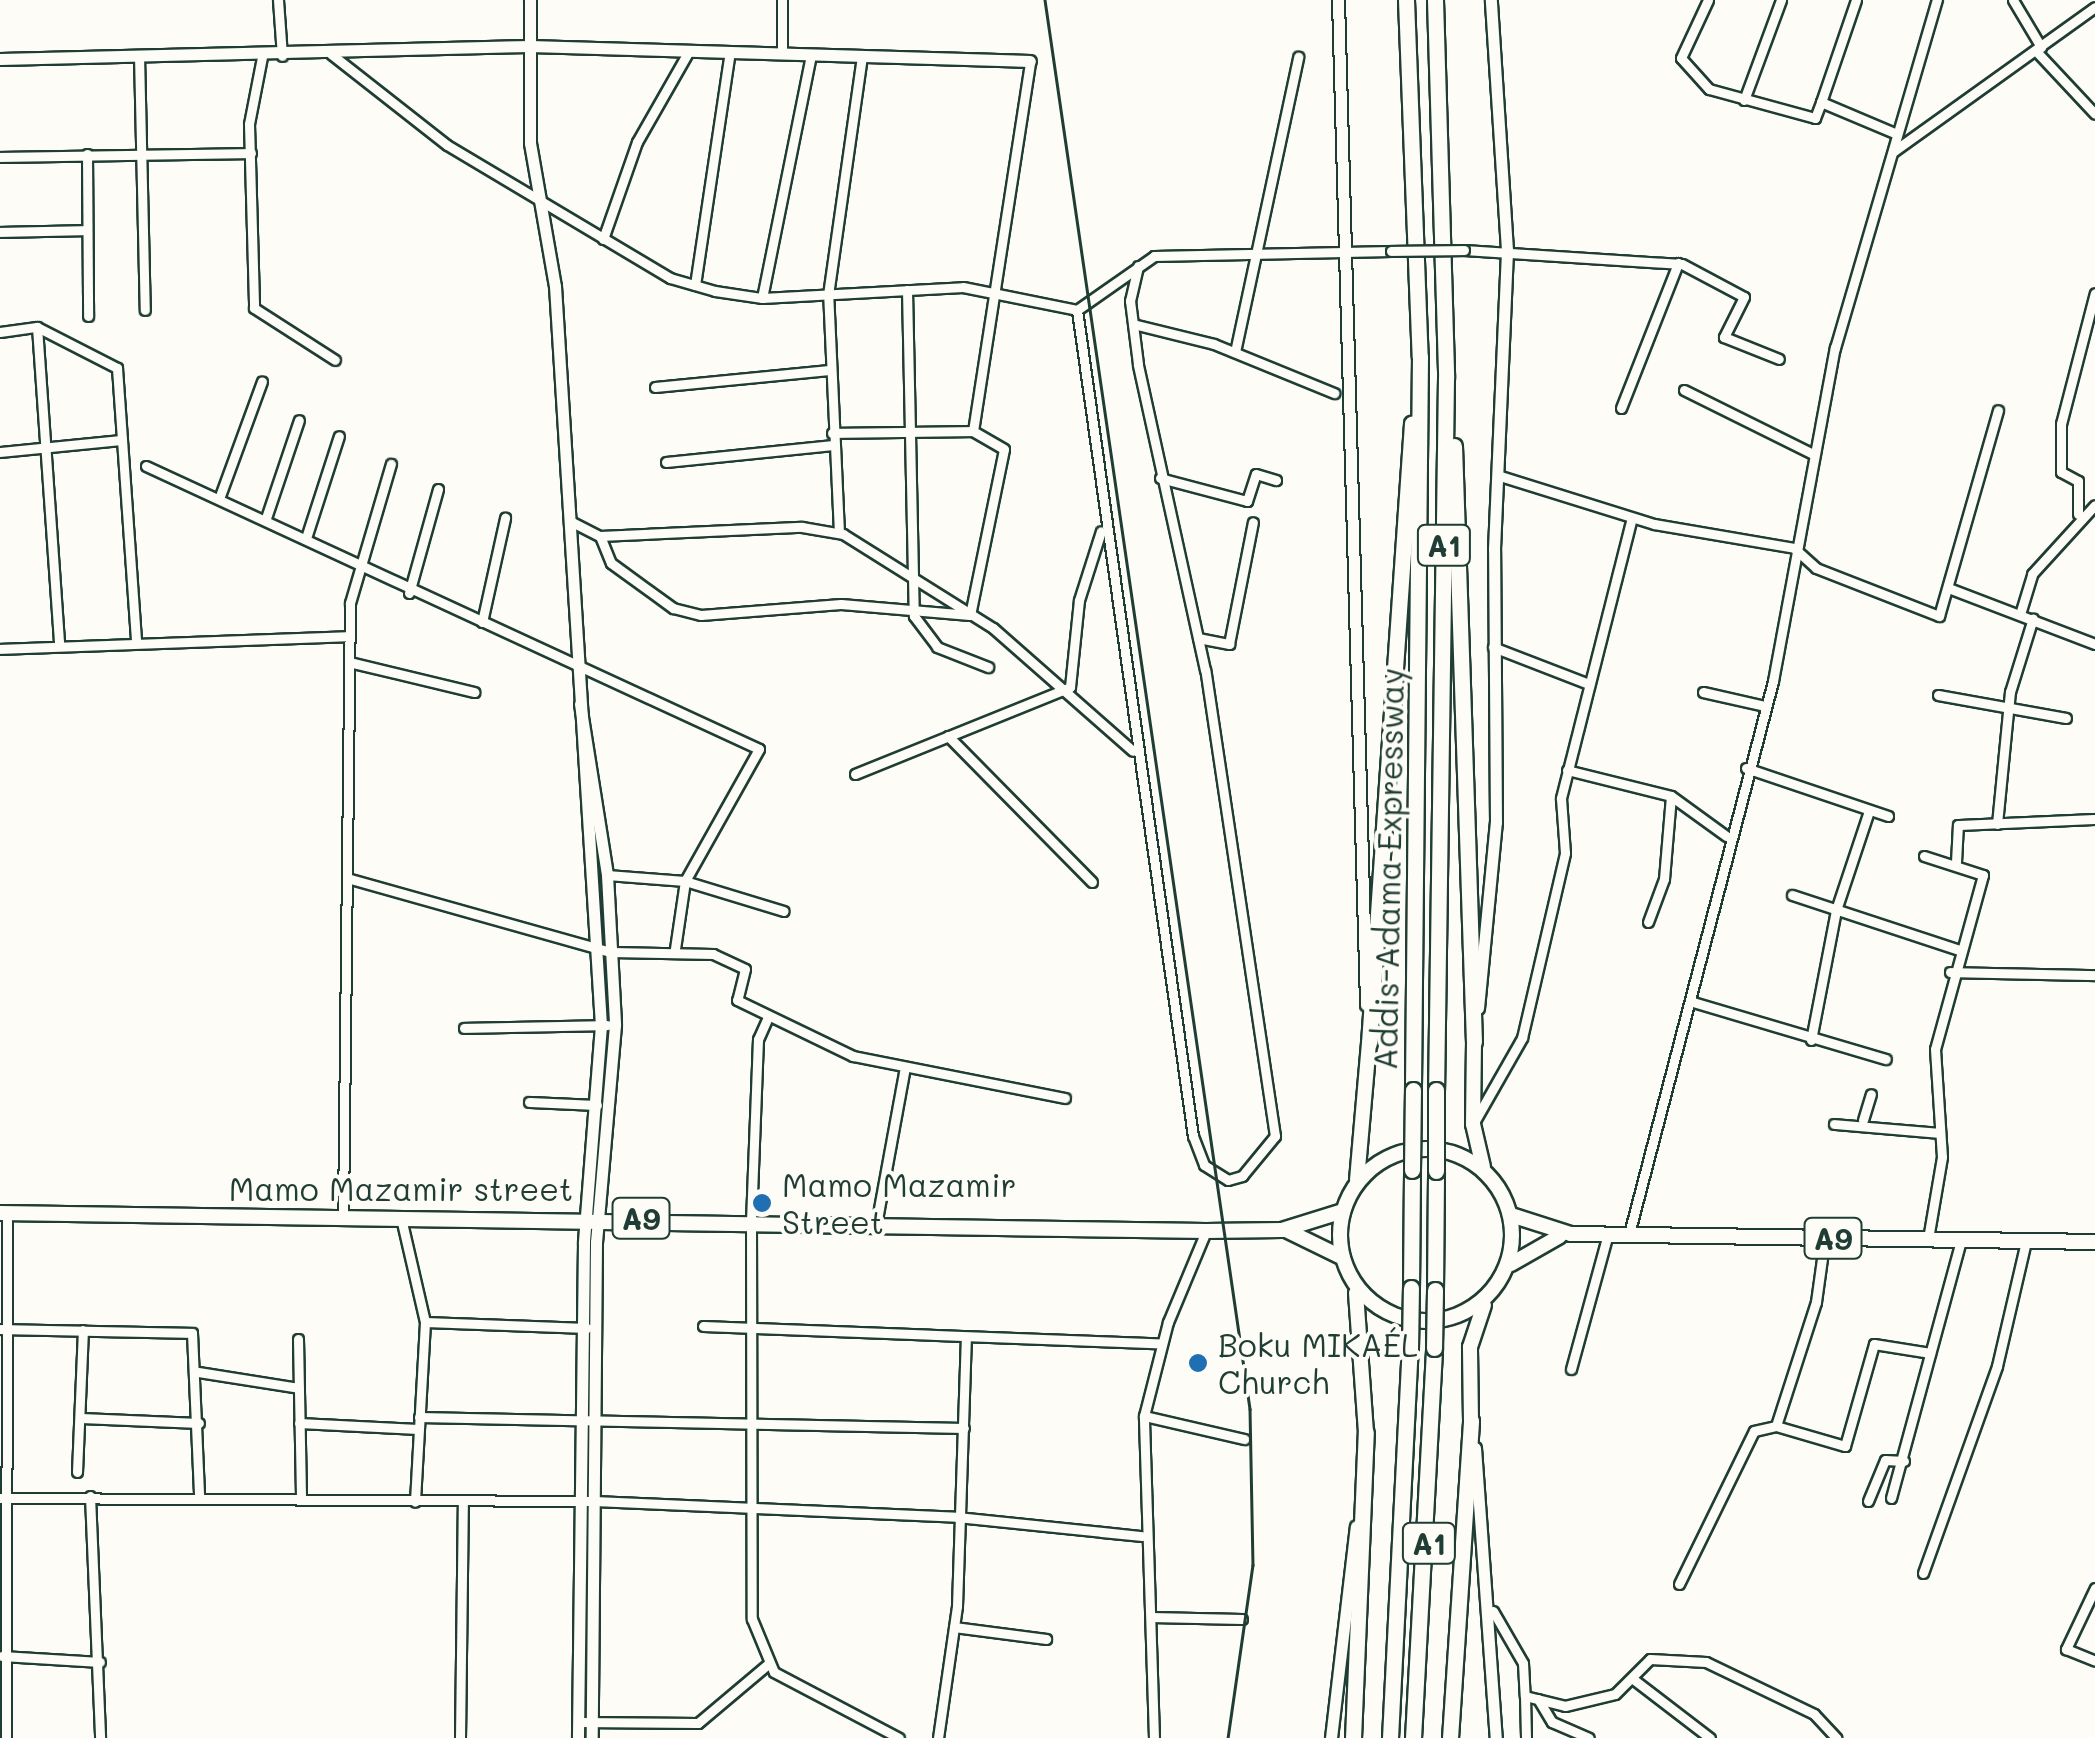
<!DOCTYPE html>
<meta charset="utf-8">
<style>
body{margin:0}
#map{position:relative;width:2095px;height:1738px;overflow:hidden;background:#fdfcf7;font-family:Mali,sans-serif}
div>[style]{position:absolute}
[style*='--x']{left:calc(var(--x)*1px);top:calc(var(--y)*1px);width:calc(var(--w)*1px);rotate:calc(var(--a)*1deg)}
.roads{filter:drop-shadow(2px 0 #1f3d34) drop-shadow(-2px 0 #1f3d34) drop-shadow(0 2px #1f3d34) drop-shadow(0 -2px #1f3d34)}
.street>*{height:9px;margin:-4.5px;padding:0 4.5px;transform-origin:4.5px;border-radius:4.5px;background:#fdfcf7}
.secondary>*{height:11px;margin:-5.5px;padding:0 5.5px;transform-origin:5.5px;border-radius:5.5px;background:#fdfcf7}
.primary>*{height:14px;margin:-7px;padding:0 7px;transform-origin:7px;border-radius:7px;background:#fdfcf7}
.primary>.ring{margin:-7px;padding:0;box-sizing:content-box;background:none;border:14px solid #fdfcf7;border-radius:50%}
.highway>*{height:15px;margin:-7.5px;padding:0 7.5px;transform-origin:7.5px;border-radius:7.5px;background:#fdfcf7}
.rail>*{height:2.5px;margin:-1.25px;padding:0 1.25px;transform-origin:1.25px;border-radius:1.25px;background:#1f3d34}
.bridges{filter:drop-shadow(2px 0 #1f3d34) drop-shadow(-2px 0 #1f3d34) drop-shadow(0 2px #1f3d34) drop-shadow(0 -2px #1f3d34)}
.street-bridge>*{height:9px;margin:-4.5px;padding:0 4.5px;transform-origin:4.5px;border-radius:4.5px;background:#fdfcf7}
.highway-bridge>*{height:15px;margin:-7.5px;padding:0 7.5px;transform-origin:7.5px;border-radius:7.5px;background:#fdfcf7}
.dots>*{width:28px;height:28px;translate:-50% -50%;box-sizing:border-box;border:5px solid #fdfcf7;border-radius:50%}
span{translate:-50% -50%;white-space:nowrap;text-align:center;line-height:1.15;-webkit-text-stroke:8px #fdfcf7;paint-order:stroke}
.shield-label span{padding:2px 8px;background:#fdfcf7;border:2px solid;border-radius:8px;-webkit-text-stroke-width:0}
.shield-label{font-size:30px;color:#1f3d34;font-weight:700}
.street-label{font-size:32px;color:#1f3d34}
.poi-label{font-size:32px;color:#1f3d34}
.left{translate:0 -50%;text-align:left}
</style>
<div id="map">
<div class="roads">
<div class="street">
<i style="--x:278;--y:0;--w:56;--a:85.9"></i>
<i style="--x:782;--y:0;--w:54;--a:90"></i>
<i style="--x:1708;--y:0;--w:64;--a:115"></i>
<i style="--x:1681;--y:58;--w:42;--a:47.9"></i>
<i style="--x:1709;--y:89;--w:110;--a:15.3"></i>
<i style="--x:1815;--y:118;--w:17;--a:-69"></i>
<i style="--x:1856;--y:0;--w:108;--a:108.9"></i>
<i style="--x:1821;--y:102;--w:82;--a:22.8"></i>
<i style="--x:2013;--y:0;--w:55;--a:59.2"></i>
<i style="--x:2036;--y:51;--w:86;--a:46.9"></i>
<i style="--x:331;--y:54;--w:147;--a:38.1"></i>
<i style="--x:447;--y:145;--w:260;--a:30.8"></i>
<i style="--x:670;--y:278;--w:47;--a:16.1"></i>
<i style="--x:715;--y:291;--w:48;--a:8.5"></i>
<i style="--x:762;--y:298;--w:201;--a:-3.1"></i>
<i style="--x:963;--y:287;--w:116;--a:11.4"></i>
<i style="--x:1077;--y:310;--w:94;--a:-35"></i>
<i style="--x:1154;--y:256;--w:237;--a:-1.2"></i>
<i style="--x:139;--y:55;--w:255;--a:88.7"></i>
<i style="--x:262;--y:57;--w:68;--a:101"></i>
<i style="--x:249;--y:124;--w:184;--a:88.4"></i>
<i style="--x:254;--y:308;--w:96;--a:32.7"></i>
<i style="--x:1744;--y:100;--w:107;--a:-69.7"></i>
<i style="--x:1894;--y:151;--w:247;--a:-35.6"></i>
<i style="--x:87;--y:154;--w:162;--a:89.6"></i>
<i style="--x:0;--y:157;--w:251;--a:-0.9"></i>
<i style="--x:0;--y:232;--w:87;--a:-1.3"></i>
<i style="--x:603;--y:239;--w:103;--a:-70.7"></i>
<i style="--x:637;--y:142;--w:105;--a:-60.3"></i>
<i style="--x:1464;--y:250;--w:218;--a:3.7"></i>
<i style="--x:1682;--y:264;--w:70;--a:28"></i>
<i style="--x:1744;--y:297;--w:45;--a:116.6"></i>
<i style="--x:1724;--y:337;--w:59;--a:21.8"></i>
<i style="--x:695;--y:285;--w:236;--a:-81.5"></i>
<i style="--x:907;--y:290;--w:326;--a:88.8"></i>
<i style="--x:914;--y:616;--w:39;--a:53"></i>
<i style="--x:937;--y:647;--w:55;--a:21.4"></i>
<i style="--x:762;--y:298;--w:248;--a:-78.6"></i>
<i style="--x:1077;--y:310;--w:834;--a:82.01"></i>
<i style="--x:1193;--y:1136;--w:31;--a:69"></i>
<i style="--x:1204;--y:1165;--w:28;--a:32"></i>
<i style="--x:1228;--y:1180;--w:15;--a:-16"></i>
<i style="--x:1242;--y:1176;--w:52;--a:-50.5"></i>
<i style="--x:1275;--y:1136;--w:471;--a:-98.5"></i>
<i style="--x:1205;--y:670;--w:313;--a:-102.4"></i>
<i style="--x:1138;--y:364;--w:64;--a:-97.2"></i>
<i style="--x:1130;--y:301;--w:36;--a:-77"></i>
<i style="--x:1133;--y:324;--w:83;--a:13.9"></i>
<i style="--x:1214;--y:344;--w:130;--a:22.2"></i>
<i style="--x:37;--y:327;--w:319;--a:86"></i>
<i style="--x:0;--y:332;--w:37;--a:-8"></i>
<i style="--x:37;--y:327;--w:90;--a:27.1"></i>
<i style="--x:117;--y:368;--w:274;--a:86"></i>
<i style="--x:1235;--y:352;--w:302;--a:-77.9"></i>
<i style="--x:655;--y:387;--w:175;--a:-5.6"></i>
<i style="--x:1684;--y:390;--w:144;--a:26.4"></i>
<i style="--x:1621;--y:408;--w:156;--a:-68.5"></i>
<i style="--x:973;--y:431;--w:374;--a:-81.2"></i>
<i style="--x:0;--y:452;--w:122;--a:-5.7"></i>
<i style="--x:666;--y:462;--w:168;--a:-5.8"></i>
<i style="--x:146;--y:466;--w:675;--a:24.78"></i>
<i style="--x:759;--y:749;--w:151;--a:119.3"></i>
<i style="--x:685;--y:881;--w:69;--a:98.4"></i>
<i style="--x:1500;--y:476;--w:161;--a:17.3"></i>
<i style="--x:1654;--y:524;--w:142;--a:9.7"></i>
<i style="--x:1794;--y:548;--w:30;--a:42"></i>
<i style="--x:1816;--y:568;--w:132;--a:21.3"></i>
<i style="--x:1939;--y:616;--w:214;--a:-74"></i>
<i style="--x:1160;--y:478;--w:90;--a:14.8"></i>
<i style="--x:1247;--y:501;--w:28;--a:-72"></i>
<i style="--x:1256;--y:474;--w:21;--a:17"></i>
<i style="--x:220;--y:496;--w:122;--a:-69.9"></i>
<i style="--x:2078;--y:514;--w:33;--a:-90"></i>
<i style="--x:2078;--y:481;--w:19;--a:-152"></i>
<i style="--x:2061;--y:472;--w:48;--a:-90"></i>
<i style="--x:2061;--y:424;--w:135;--a:-75.5"></i>
<i style="--x:266;--y:518;--w:103;--a:-71.4"></i>
<i style="--x:570;--y:521;--w:34;--a:27"></i>
<i style="--x:600;--y:536;--w:202;--a:-2.6"></i>
<i style="--x:802;--y:527;--w:42;--a:9.7"></i>
<i style="--x:843;--y:534;--w:177;--a:32.1"></i>
<i style="--x:993;--y:628;--w:186;--a:41.3"></i>
<i style="--x:839;--y:533;--w:238;--a:-92.6"></i>
<i style="--x:828;--y:295;--w:241;--a:-81.9"></i>
<i style="--x:600;--y:536;--w:29;--a:68"></i>
<i style="--x:611;--y:563;--w:77;--a:36"></i>
<i style="--x:673;--y:608;--w:29;--a:14"></i>
<i style="--x:701;--y:615;--w:140;--a:-4.5"></i>
<i style="--x:841;--y:604;--w:129;--a:4.9"></i>
<i style="--x:970;--y:615;--w:169;--a:-78.4"></i>
<i style="--x:1004;--y:449;--w:36;--a:-150"></i>
<i style="--x:973;--y:431;--w:141;--a:179.2"></i>
<i style="--x:306;--y:538;--w:107;--a:-72.1"></i>
<i style="--x:1951;--y:589;--w:154;--a:20.9"></i>
<i style="--x:409;--y:593;--w:108;--a:-74.4"></i>
<i style="--x:2021;--y:611;--w:39;--a:-73"></i>
<i style="--x:2032;--y:574;--w:93;--a:-47.6"></i>
<i style="--x:482;--y:622;--w:107;--a:-77.5"></i>
<i style="--x:1198;--y:638;--w:32;--a:11"></i>
<i style="--x:1229;--y:644;--w:124;--a:-78.9"></i>
<i style="--x:1493;--y:647;--w:103;--a:21.1"></i>
<i style="--x:0;--y:649;--w:349;--a:-2.1"></i>
<i style="--x:349;--y:662;--w:129;--a:13.5"></i>
<i style="--x:1703;--y:692;--w:64;--a:12.7"></i>
<i style="--x:1938;--y:695;--w:130;--a:10.2"></i>
<i style="--x:948;--y:736;--w:205;--a:45.4"></i>
<i style="--x:1746;--y:768;--w:150;--a:18.7"></i>
<i style="--x:1567;--y:770;--w:107;--a:14"></i>
<i style="--x:1671;--y:796;--w:68;--a:36"></i>
<i style="--x:855;--y:774;--w:232;--a:-22"></i>
<i style="--x:1070;--y:687;--w:87;--a:-84.1"></i>
<i style="--x:1079;--y:600;--w:72;--a:-72.3"></i>
<i style="--x:1997;--y:824;--w:133;--a:-84.4"></i>
<i style="--x:2010;--y:692;--w:77;--a:-72.7"></i>
<i style="--x:1924;--y:856;--w:62;--a:17.9"></i>
<i style="--x:1983;--y:875;--w:180;--a:105.4"></i>
<i style="--x:1935;--y:1049;--w:108;--a:86.3"></i>
<i style="--x:1942;--y:1157;--w:83;--a:99.7"></i>
<i style="--x:1956;--y:862;--w:37;--a:-87"></i>
<i style="--x:1958;--y:825;--w:137;--a:-2.5"></i>
<i style="--x:607;--y:875;--w:78;--a:4.4"></i>
<i style="--x:685;--y:881;--w:103;--a:16.9"></i>
<i style="--x:347;--y:878;--w:274;--a:15.7"></i>
<i style="--x:611;--y:952;--w:102;--a:1.1"></i>
<i style="--x:713;--y:954;--w:35;--a:25"></i>
<i style="--x:745;--y:969;--w:32;--a:104"></i>
<i style="--x:737;--y:1000;--w:129;--a:25.8"></i>
<i style="--x:853;--y:1056;--w:216;--a:11.2"></i>
<i style="--x:1792;--y:895;--w:176;--a:18.2"></i>
<i style="--x:1648;--y:922;--w:46;--a:-69.6"></i>
<i style="--x:1664;--y:879;--w:83;--a:-85.2"></i>
<i style="--x:1950;--y:972;--w:145;--a:1.2"></i>
<i style="--x:1693;--y:1002;--w:201;--a:16.5"></i>
<i style="--x:768;--y:1017;--w:24;--a:114"></i>
<i style="--x:758;--y:1039;--w:182;--a:92.2"></i>
<i style="--x:751;--y:1221;--w:398;--a:89.9"></i>
<i style="--x:752;--y:1619;--w:57;--a:67.5"></i>
<i style="--x:774;--y:1672;--w:141;--a:27.8"></i>
<i style="--x:464;--y:1028;--w:143;--a:-1.2"></i>
<i style="--x:1811;--y:1040;--w:132;--a:-79.1"></i>
<i style="--x:1836;--y:910;--w:104;--a:-71.6"></i>
<i style="--x:529;--y:1102;--w:68;--a:2.5"></i>
<i style="--x:1863;--y:1120;--w:27;--a:-73"></i>
<i style="--x:1473;--y:1124;--w:99;--a:-60.3"></i>
<i style="--x:1522;--y:1038;--w:190;--a:-76.9"></i>
<i style="--x:1565;--y:853;--w:55;--a:-94.2"></i>
<i style="--x:1561;--y:798;--w:289;--a:-75.8"></i>
<i style="--x:1834;--y:1124;--w:105;--a:4.9"></i>
<i style="--x:343;--y:1216;--w:613;--a:-89.35"></i>
<i style="--x:350;--y:603;--w:145;--a:-73.6"></i>
<i style="--x:401;--y:1218;--w:107;--a:77"></i>
<i style="--x:425;--y:1322;--w:180;--a:93.2"></i>
<i style="--x:876;--y:1225;--w:156;--a:-79.6"></i>
<i style="--x:1629;--y:1234;--w:571;--a:-75.4"></i>
<i style="--x:1773;--y:681;--w:339;--a:-79.5"></i>
<i style="--x:1835;--y:348;--w:363;--a:-73.7"></i>
<i style="--x:1825;--y:1237;--w:66;--a:97.9"></i>
<i style="--x:1816;--y:1302;--w:130;--a:107.9"></i>
<i style="--x:1776;--y:1426;--w:72;--a:16.2"></i>
<i style="--x:1845;--y:1446;--w:106;--a:-74.1"></i>
<i style="--x:1874;--y:1344;--w:57;--a:9.1"></i>
<i style="--x:425;--y:1322;--w:162;--a:2.1"></i>
<i style="--x:703;--y:1326;--w:459;--a:2.2"></i>
<i style="--x:0;--y:1329;--w:192;--a:1.2"></i>
<i style="--x:192;--y:1333;--w:163;--a:87.5"></i>
<i style="--x:298;--y:1339;--w:156;--a:88.9"></i>
<i style="--x:1571;--y:1369;--w:140;--a:-74.7"></i>
<i style="--x:198;--y:1372;--w:102;--a:9"></i>
<i style="--x:1144;--y:1416;--w:103;--a:13"></i>
<i style="--x:419;--y:1417;--w:545;--a:1.16"></i>
<i style="--x:81;--y:1418;--w:118;--a:2.4"></i>
<i style="--x:299;--y:1423;--w:119;--a:2.9"></i>
<i style="--x:77;--y:1472;--w:142;--a:-87.6"></i>
<i style="--x:90;--y:1496;--w:242;--a:87.6"></i>
<i style="--x:0;--y:1498;--w:594;--a:0.29"></i>
<i style="--x:594;--y:1501;--w:363;--a:2.5"></i>
<i style="--x:957;--y:1517;--w:186;--a:5.9"></i>
<i style="--x:1891;--y:1498;--w:267;--a:-74.8"></i>
<i style="--x:1868;--y:1501;--w:44;--a:-67.5"></i>
<i style="--x:1885;--y:1460;--w:19;--a:3"></i>
<i style="--x:1923;--y:1573;--w:220;--a:-70.3"></i>
<i style="--x:1997;--y:1366;--w:128;--a:-76.9"></i>
<i style="--x:1679;--y:1584;--w:170;--a:-63.9"></i>
<i style="--x:1754;--y:1431;--w:23;--a:-13"></i>
<i style="--x:2095;--y:1588;--w:68;--a:115.4"></i>
<i style="--x:2066;--y:1649;--w:31;--a:22"></i>
<i style="--x:1493;--y:1611;--w:60;--a:60"></i>
<i style="--x:1523;--y:1663;--w:33;--a:87"></i>
<i style="--x:1525;--y:1696;--w:41;--a:14"></i>
<i style="--x:1565;--y:1706;--w:51;--a:-13.5"></i>
<i style="--x:1615;--y:1694;--w:49;--a:-45"></i>
<i style="--x:1650;--y:1659;--w:56;--a:3.1"></i>
<i style="--x:1706;--y:1662;--w:120;--a:25.7"></i>
<i style="--x:1814;--y:1714;--w:33;--a:47"></i>
<i style="--x:1151;--y:1617;--w:91;--a:1.3"></i>
<i style="--x:954;--y:1627;--w:93;--a:7.4"></i>
<i style="--x:2;--y:1656;--w:98;--a:3.5"></i>
<i style="--x:1633;--y:1679;--w:97;--a:37.5"></i>
<i style="--x:1525;--y:1696;--w:42;--a:88.6"></i>
<i style="--x:1538;--y:1699;--w:27;--a:59"></i>
<i style="--x:1552;--y:1722;--w:40;--a:23.4"></i>
<i style="--x:578;--y:1722;--w:120;--a:0.5"></i>
<i style="--x:698;--y:1723;--w:92;--a:-40.1"></i>
<i style="--x:6;--y:1738;--w:525;--a:-89.89"></i>
<i style="--x:460;--y:1738;--w:236;--a:-89.3"></i>
<i style="--x:938;--y:1738;--w:133;--a:-81.8"></i>
<i style="--x:957;--y:1606;--w:267;--a:-88.1"></i>
<i style="--x:1154;--y:1738;--w:322;--a:-91.8"></i>
<i style="--x:1144;--y:1416;--w:97;--a:-75.7"></i>
<i style="--x:1168;--y:1322;--w:99;--a:-67.3"></i>
</div>
<div class="secondary">
<i style="--x:530;--y:0;--w:143;--a:90"></i>
<i style="--x:530;--y:143;--w:145;--a:80.1"></i>
<i style="--x:555;--y:286;--w:740;--a:86.44"></i>
<i style="--x:601;--y:1025;--w:219;--a:94.5"></i>
<i style="--x:584;--y:1243;--w:495;--a:90.7"></i>
<i style="--x:1338;--y:0;--w:1005;--a:88.4"></i>
<i style="--x:0;--y:59;--w:530;--a:-1.41"></i>
<i style="--x:530;--y:46;--w:500;--a:1.72"></i>
<i style="--x:580;--y:704;--w:173;--a:81"></i>
<i style="--x:607;--y:875;--w:150;--a:86.9"></i>
<i style="--x:615;--y:1025;--w:218;--a:95"></i>
<i style="--x:596;--y:1242;--w:496;--a:90.5"></i>
<i style="--x:1478;--y:1008;--w:187;--a:-84.5"></i>
<i style="--x:1496;--y:822;--w:273;--a:-90.4"></i>
<i style="--x:1494;--y:549;--w:299;--a:-87.5"></i>
<i style="--x:1507;--y:250;--w:251;--a:-93.7"></i>
<i style="--x:1475;--y:1448;--w:291;--a:85.9"></i>
<i style="--x:1331;--y:1738;--w:213;--a:-83.3"></i>
</div>
<div class="primary">
<i style="--x:1474;--y:1042;--w:82;--a:90.7"></i>
<i style="--x:1473;--y:1124;--w:44;--a:76.9"></i>
<i class="ring" style="left:1340px;top:1149px;width:158px;height:158px"></i>
<i style="--x:1357;--y:1180;--w:138;--a:-85"></i>
<i style="--x:0;--y:1213;--w:1206;--a:0.86"></i>
<i style="--x:1206;--y:1231;--w:76;--a:-0.8"></i>
<i style="--x:1282;--y:1230;--w:64;--a:-17.3"></i>
<i style="--x:1511;--y:1215;--w:63;--a:17.6"></i>
<i style="--x:1571;--y:1234;--w:524;--a:0.87"></i>
<i style="--x:1288;--y:1231;--w:61;--a:26.1"></i>
<i style="--x:1511;--y:1264;--w:56;--a:-29.7"></i>
<i style="--x:1356;--y:1293;--w:139;--a:85.9"></i>
<i style="--x:1471;--y:1421;--w:74;--a:-90.8"></i>
<i style="--x:1470;--y:1347;--w:44;--a:-71.6"></i>
</div>
<div class="highway">
<i style="--x:1406;--y:0;--w:357;--a:87.8"></i>
<i style="--x:1420;--y:357;--w:733;--a:90.55"></i>
<i style="--x:1435;--y:0;--w:378;--a:88.3"></i>
<i style="--x:1446;--y:378;--w:712;--a:90.8"></i>
<i style="--x:1454;--y:446;--w:596;--a:88.08"></i>
<i style="--x:1369;--y:1043;--w:621;--a:-86.03"></i>
<i style="--x:1411;--y:1288;--w:118;--a:-89.5"></i>
<i style="--x:1435;--y:1290;--w:119;--a:-89.5"></i>
<i style="--x:1353;--y:1738;--w:306;--a:-87.6"></i>
<i style="--x:1390;--y:1738;--w:390;--a:-87.1"></i>
<i style="--x:1413;--y:1738;--w:391;--a:-86.9"></i>
<i style="--x:1450;--y:1738;--w:318;--a:-86.2"></i>
</div>
</div>
<div class="rail">
<i style="--x:1045;--y:0;--w:1424;--a:81.72"></i>
<i style="--x:1250;--y:1409;--w:156;--a:88.9"></i>
<i style="--x:1253;--y:1565;--w:175;--a:98.2"></i>
</div>
<div class="bridges">
<div class="street-bridge">
<i style="--x:1391;--y:251;--w:73;--a:-0.8"></i>
</div>
<div class="highway-bridge">
<i style="--x:1412;--y:1170;--w:80;--a:-89.3"></i>
<i style="--x:1436;--y:1171;--w:81;--a:-90"></i>
<i style="--x:1434;--y:1348;--w:58;--a:-89"></i>
<i style="--x:1410;--y:1349;--w:61;--a:-89.1"></i>
</div>
</div>
<div class="dots">
<i style="left:762px;top:1203px;background:#1f6fb2"></i>
<i style="left:1198px;top:1363px;background:#1f6fb2"></i>
</div>
<div class="shield-label">
<span style="left:1444px;top:545px">A1</span>
<span style="left:641px;top:1218px">A9</span>
<span style="left:1833px;top:1238px">A9</span>
<span style="left:1429px;top:1543px">A1</span>
</div>
<div class="street-label">
<span style="left:1388px;top:869px;rotate:-89deg">Addis-Adama Expressway</span>
<span style="left:401px;top:1188px">Mamo Mazamir street</span>
</div>
<div class="poi-label">
<span class="left" style="left:782px;top:1203px">Mamo Mazamir<br>Street</span>
<span class="left" style="left:1218px;top:1363px">Boku MIKAÉL<br>Church</span>
</div>
</div>
